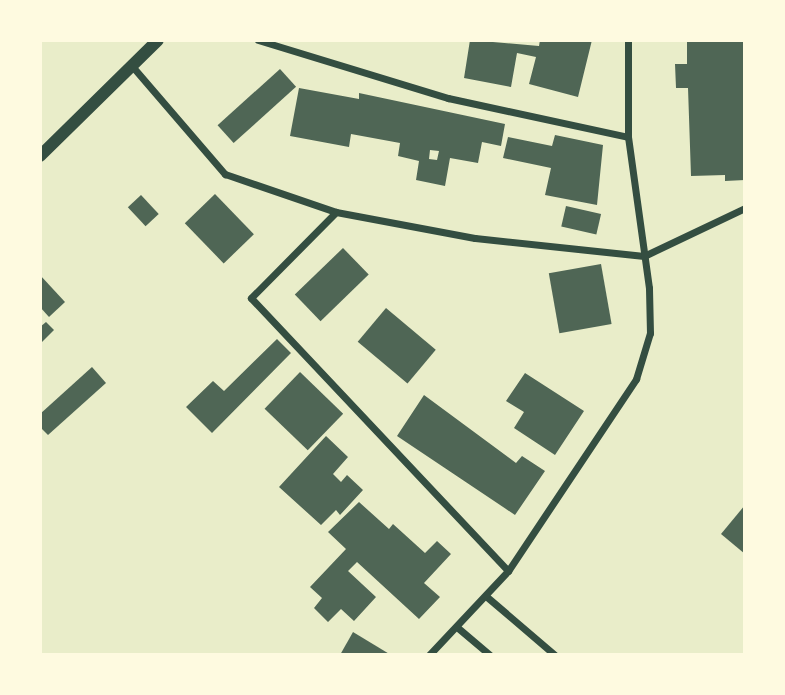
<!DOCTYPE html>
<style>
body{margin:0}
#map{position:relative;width:785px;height:695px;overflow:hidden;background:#e9edc9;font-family:"Roboto Condensed",sans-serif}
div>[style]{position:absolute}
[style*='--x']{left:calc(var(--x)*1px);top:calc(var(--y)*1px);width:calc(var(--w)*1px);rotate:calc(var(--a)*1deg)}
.building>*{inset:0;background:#4f6655;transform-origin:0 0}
.minor>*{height:7px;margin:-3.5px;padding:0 3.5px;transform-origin:3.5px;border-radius:3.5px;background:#344e41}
.tertiary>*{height:12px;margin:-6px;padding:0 6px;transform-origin:6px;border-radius:6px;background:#344e41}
span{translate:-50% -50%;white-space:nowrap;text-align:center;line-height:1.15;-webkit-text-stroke:6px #fefae0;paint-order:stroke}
.frame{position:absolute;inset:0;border:42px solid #fefae0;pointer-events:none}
</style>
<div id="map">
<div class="building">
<i style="clip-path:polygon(470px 40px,539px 46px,540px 40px,592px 40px,578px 97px,529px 84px,536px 57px,517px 53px,511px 87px,464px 78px)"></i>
<i style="clip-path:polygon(687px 40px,745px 40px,745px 180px,725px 181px,725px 175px,691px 176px,688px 88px,676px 88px,675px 64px,687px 64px)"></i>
<i style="left:280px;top:69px;width:24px;height:84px;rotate:48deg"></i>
<i style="clip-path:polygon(evenodd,299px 88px,359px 99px,359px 93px,505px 124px,501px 146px,482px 142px,478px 163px,450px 158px,445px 186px,416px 180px,419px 161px,398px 156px,400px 143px,351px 134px,349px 147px,290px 136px,299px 88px,430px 150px,439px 151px,437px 160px,429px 159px,430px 150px)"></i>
<i style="clip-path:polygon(555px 135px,603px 145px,597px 205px,545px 195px,551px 168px,503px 158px,508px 137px,552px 146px)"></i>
<i style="left:215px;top:194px;width:56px;height:42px;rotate:46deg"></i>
<i style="left:141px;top:195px;width:26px;height:18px;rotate:47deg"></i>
<i style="left:566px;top:206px;width:36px;height:21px;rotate:13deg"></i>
<i style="left:343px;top:248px;width:37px;height:67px;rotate:46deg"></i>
<i style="left:601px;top:264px;width:61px;height:53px;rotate:80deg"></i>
<i style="clip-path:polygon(40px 275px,65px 302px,49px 317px,40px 307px)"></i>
<i style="left:386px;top:308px;width:65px;height:44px;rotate:40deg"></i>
<i style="clip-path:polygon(46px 322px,54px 330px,40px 344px,40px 327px)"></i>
<i style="clip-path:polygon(277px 339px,291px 353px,212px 433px,186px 407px,213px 381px,224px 391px)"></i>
<i style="clip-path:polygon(92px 367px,106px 383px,48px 435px,40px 427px,40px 414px)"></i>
<i style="left:300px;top:372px;width:60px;height:51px;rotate:44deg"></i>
<i style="clip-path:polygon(525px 373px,584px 411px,555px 455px,514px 428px,524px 412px,506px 401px)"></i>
<i style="clip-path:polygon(424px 395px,516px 463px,522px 456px,545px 471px,515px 515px,397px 436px)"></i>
<i style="clip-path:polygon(326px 436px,348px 457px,333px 474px,341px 482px,347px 475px,363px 490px,340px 515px,336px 510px,321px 525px,279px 487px)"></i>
<i style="clip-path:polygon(359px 502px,389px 529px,393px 524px,425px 553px,437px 541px,451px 554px,424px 583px,440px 597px,419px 619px,357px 562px,348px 571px,376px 597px,354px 621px,341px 609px,328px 622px,314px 608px,322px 598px,310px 587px,346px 549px,328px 532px)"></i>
<i style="clip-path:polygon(745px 505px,745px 554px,721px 534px)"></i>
<i style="clip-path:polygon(353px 632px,391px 655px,340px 655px)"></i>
</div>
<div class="minor">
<i style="--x:258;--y:40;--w:199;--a:17"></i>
<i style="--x:448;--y:98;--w:184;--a:12.2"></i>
<i style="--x:132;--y:66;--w:143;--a:49.3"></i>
<i style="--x:225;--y:174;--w:117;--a:18.9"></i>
<i style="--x:336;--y:212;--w:141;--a:10.6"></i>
<i style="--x:475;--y:238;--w:170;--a:6.1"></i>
<i style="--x:644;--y:256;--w:112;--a:-25.4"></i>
<i style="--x:336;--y:212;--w:121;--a:134.7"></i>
<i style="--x:251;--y:298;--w:375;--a:46.7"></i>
<i style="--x:487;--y:597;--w:89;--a:40.5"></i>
<i style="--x:458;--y:628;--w:42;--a:40.2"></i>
<i style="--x:429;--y:655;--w:115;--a:-46.8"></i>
<i style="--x:508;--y:571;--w:231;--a:-56.3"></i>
<i style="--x:636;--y:379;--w:48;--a:-73.1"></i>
<i style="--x:650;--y:333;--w:45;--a:-91.3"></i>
<i style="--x:649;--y:288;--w:152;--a:-97.9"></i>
<i style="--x:628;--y:137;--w:97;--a:-90"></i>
</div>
<div class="tertiary">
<i style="--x:40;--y:156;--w:165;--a:-44.5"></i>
</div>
<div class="frame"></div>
</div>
